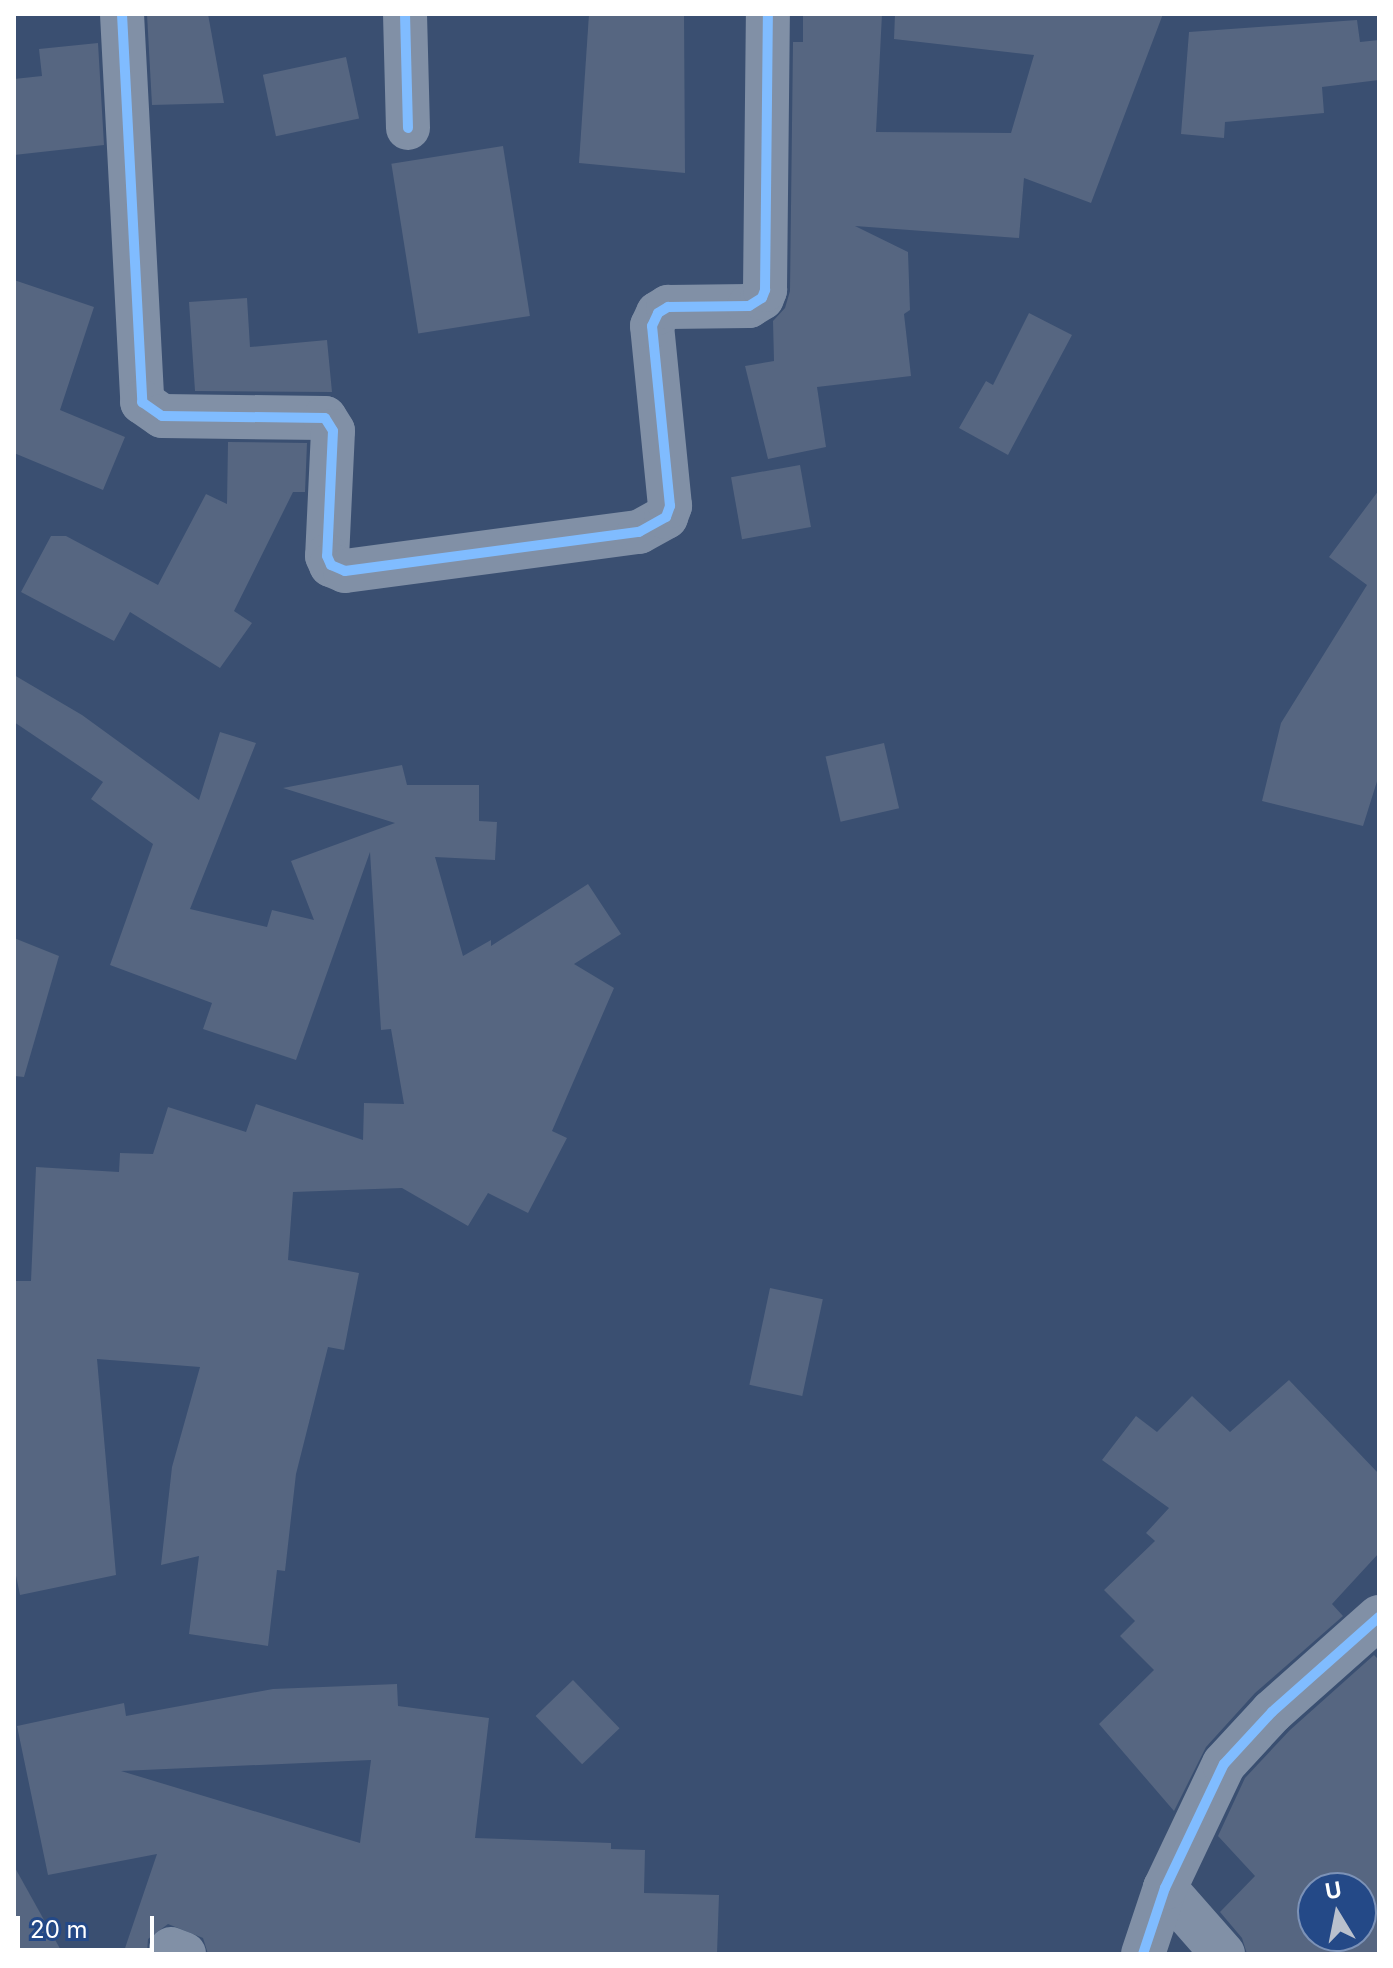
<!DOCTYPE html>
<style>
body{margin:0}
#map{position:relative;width:1393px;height:1968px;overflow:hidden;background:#3a4f71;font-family:Inter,sans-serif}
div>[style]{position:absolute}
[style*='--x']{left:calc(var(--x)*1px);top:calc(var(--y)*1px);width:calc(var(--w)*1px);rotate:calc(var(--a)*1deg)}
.building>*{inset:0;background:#566681;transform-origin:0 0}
.minor>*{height:44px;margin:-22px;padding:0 22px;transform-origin:22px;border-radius:22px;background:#8190a6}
.cycleway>*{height:10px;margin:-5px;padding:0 5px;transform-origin:5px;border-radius:5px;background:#80bcff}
span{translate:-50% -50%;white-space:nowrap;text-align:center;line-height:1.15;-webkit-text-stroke:8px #244987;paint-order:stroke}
.frame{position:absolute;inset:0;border:16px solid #fff;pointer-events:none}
.north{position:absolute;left:1297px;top:1872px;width:80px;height:80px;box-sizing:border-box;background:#244987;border:2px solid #7c92b7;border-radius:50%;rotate:350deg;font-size:22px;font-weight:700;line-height:32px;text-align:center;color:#fff}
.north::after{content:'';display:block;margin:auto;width:28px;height:36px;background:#bac1cd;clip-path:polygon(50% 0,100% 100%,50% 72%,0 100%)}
.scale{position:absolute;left:16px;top:1916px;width:138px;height:36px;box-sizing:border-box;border:4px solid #fff;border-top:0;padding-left:10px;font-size:24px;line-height:28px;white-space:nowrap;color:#fff;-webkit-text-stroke:6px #244987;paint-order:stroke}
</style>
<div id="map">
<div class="building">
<i style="clip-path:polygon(147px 14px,208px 14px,224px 103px,152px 105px)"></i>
<i style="clip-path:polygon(589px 14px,684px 14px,685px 173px,579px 163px)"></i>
<i style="clip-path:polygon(803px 14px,882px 14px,876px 132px,1011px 133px,1034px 55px,894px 39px,895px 14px,1163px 14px,1091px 203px,1024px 178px,1019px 238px,855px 226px,908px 252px,910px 310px,904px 314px,911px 376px,817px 387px,826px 447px,768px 459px,745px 366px,774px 361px,773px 321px,785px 308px,790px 291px,793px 42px,803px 42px)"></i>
<i style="clip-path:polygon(1357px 20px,1360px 42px,1379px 40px,1379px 80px,1322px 87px,1324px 113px,1225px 122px,1224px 138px,1181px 134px,1189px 32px)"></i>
<i style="clip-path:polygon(98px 43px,104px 145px,14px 155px,14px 79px,42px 76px,39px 49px)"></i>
<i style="left:346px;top:57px;width:63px;height:85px;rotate:78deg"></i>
<i style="left:503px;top:146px;width:172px;height:113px;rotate:81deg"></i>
<i style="clip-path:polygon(14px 280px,94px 307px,60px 410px,125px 437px,103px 490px,14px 453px)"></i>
<i style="clip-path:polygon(247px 298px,250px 347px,327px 340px,332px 392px,195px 391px,189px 302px)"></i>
<i style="clip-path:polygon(1029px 313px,1072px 335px,1008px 455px,959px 428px,986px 381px,993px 385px)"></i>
<i style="clip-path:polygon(228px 442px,307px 443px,305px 492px,293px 492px,234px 611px,252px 623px,220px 668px,130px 612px,114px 641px,21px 592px,51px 536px,66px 536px,158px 585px,206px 494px,227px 504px)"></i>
<i style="left:800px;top:465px;width:63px;height:70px;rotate:80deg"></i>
<i style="clip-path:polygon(1379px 490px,1379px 775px,1363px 826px,1262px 801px,1281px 723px,1367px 585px,1329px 557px)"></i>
<i style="clip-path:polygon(14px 675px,82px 715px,199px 800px,220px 732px,256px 743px,190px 909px,267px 927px,272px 910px,314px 920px,291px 861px,395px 823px,283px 788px,402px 765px,407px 785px,479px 785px,479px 821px,497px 822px,495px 860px,435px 857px,463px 956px,491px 940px,491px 946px,588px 884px,621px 934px,574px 964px,614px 988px,552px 1131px,567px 1138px,528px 1213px,488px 1193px,468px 1226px,402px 1188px,293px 1192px,288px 1260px,359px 1273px,344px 1350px,328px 1347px,296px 1474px,285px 1571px,277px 1570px,268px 1646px,189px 1634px,199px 1556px,161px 1565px,172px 1467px,200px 1367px,97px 1359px,116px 1575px,20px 1595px,14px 1566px,14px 1281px,31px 1281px,36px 1167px,119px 1172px,120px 1153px,153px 1154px,168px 1107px,246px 1132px,256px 1104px,363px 1140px,364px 1103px,404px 1104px,391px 1029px,381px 1030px,370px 852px,296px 1060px,203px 1029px,212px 1003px,110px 965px,153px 844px,91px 799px,103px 782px,14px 722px)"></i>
<i style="left:884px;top:743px;width:67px;height:60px;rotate:77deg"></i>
<i style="clip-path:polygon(14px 938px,59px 956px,24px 1077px,14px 1076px)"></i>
<i style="left:770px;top:1288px;width:54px;height:99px;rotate:12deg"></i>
<i style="clip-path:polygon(1289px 1380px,1379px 1474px,1379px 1553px,1332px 1604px,1343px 1616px,1255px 1693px,1206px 1747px,1174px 1811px,1099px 1724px,1154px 1670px,1120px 1636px,1135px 1621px,1104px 1590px,1155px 1541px,1146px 1533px,1169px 1508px,1102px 1460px,1136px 1416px,1157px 1432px,1192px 1396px,1230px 1432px)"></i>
<i style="clip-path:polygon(evenodd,1374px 1655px,1379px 1660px,1379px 1954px,1247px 1954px,1242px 1938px,1220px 1912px,1255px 1876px,1218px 1836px,1245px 1778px,1290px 1730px,1374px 1655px,1313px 1888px,1361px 1888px,1361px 1936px,1313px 1936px,1313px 1888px)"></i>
<i style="left:573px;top:1680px;width:67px;height:52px;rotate:46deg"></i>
<i style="clip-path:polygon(evenodd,397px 1684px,398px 1706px,489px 1718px,475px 1838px,611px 1843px,611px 1849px,645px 1850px,644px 1893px,719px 1895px,717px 1954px,208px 1954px,203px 1938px,168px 1924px,148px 1939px,147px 1954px,123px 1954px,157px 1854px,48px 1875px,17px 1726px,124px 1703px,126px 1716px,273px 1689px,397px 1684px,371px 1760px,360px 1843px,121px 1771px,371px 1760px)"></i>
<i style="clip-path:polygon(14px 1866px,63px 1954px,14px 1954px)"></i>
</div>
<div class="minor">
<i style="--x:122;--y:14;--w:389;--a:87"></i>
<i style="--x:142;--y:402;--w:24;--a:35"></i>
<i style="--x:162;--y:416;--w:163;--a:0.7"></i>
<i style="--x:325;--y:418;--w:15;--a:58"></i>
<i style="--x:333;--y:431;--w:125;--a:92.7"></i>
<i style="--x:327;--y:556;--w:10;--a:66"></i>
<i style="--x:331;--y:565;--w:15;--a:23"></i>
<i style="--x:345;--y:571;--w:297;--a:-7.6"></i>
<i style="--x:639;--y:532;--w:31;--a:-29"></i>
<i style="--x:666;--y:517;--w:12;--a:-70"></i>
<i style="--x:670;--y:506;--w:181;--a:-95.7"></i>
<i style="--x:652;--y:326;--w:14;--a:-65"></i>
<i style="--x:658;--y:313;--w:12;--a:-31"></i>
<i style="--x:668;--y:307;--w:81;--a:-0.7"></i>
<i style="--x:749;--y:306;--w:15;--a:-32"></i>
<i style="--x:762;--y:298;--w:9;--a:-69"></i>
<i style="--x:765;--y:290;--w:276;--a:-89.4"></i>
<i style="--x:405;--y:14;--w:114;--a:88.5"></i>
<i style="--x:1165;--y:1888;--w:88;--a:48.7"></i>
<i style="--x:171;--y:1949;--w:14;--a:21"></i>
<i style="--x:1143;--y:1954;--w:70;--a:-71.6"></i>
<i style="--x:1165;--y:1888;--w:137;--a:-64.6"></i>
<i style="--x:1224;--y:1764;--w:71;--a:-47.3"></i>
<i style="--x:1272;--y:1712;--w:143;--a:-41.6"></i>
</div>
<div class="cycleway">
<i style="--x:122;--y:14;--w:389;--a:87"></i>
<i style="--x:142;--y:402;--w:24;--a:35"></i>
<i style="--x:162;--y:416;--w:163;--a:0.7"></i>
<i style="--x:325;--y:418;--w:15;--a:58"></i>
<i style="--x:333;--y:431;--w:125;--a:92.7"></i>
<i style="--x:327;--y:556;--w:10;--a:66"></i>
<i style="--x:331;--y:565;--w:15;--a:23"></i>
<i style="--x:345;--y:571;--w:297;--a:-7.6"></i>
<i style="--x:639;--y:532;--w:31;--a:-29"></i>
<i style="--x:666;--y:517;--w:12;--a:-70"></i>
<i style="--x:670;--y:506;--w:181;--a:-95.7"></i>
<i style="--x:652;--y:326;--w:14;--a:-65"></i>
<i style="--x:658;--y:313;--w:12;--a:-31"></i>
<i style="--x:668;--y:307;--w:81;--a:-0.7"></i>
<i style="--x:749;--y:306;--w:15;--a:-32"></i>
<i style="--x:762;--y:298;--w:9;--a:-69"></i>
<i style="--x:765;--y:290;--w:276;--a:-89.4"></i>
<i style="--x:405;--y:14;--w:114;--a:88.5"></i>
<i style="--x:1143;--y:1954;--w:70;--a:-71.6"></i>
<i style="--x:1165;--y:1888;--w:137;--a:-64.6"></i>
<i style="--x:1224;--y:1764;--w:71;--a:-47.3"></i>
<i style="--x:1272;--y:1712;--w:143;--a:-41.6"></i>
</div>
<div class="frame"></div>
<div class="north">U</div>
<div class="scale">20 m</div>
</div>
